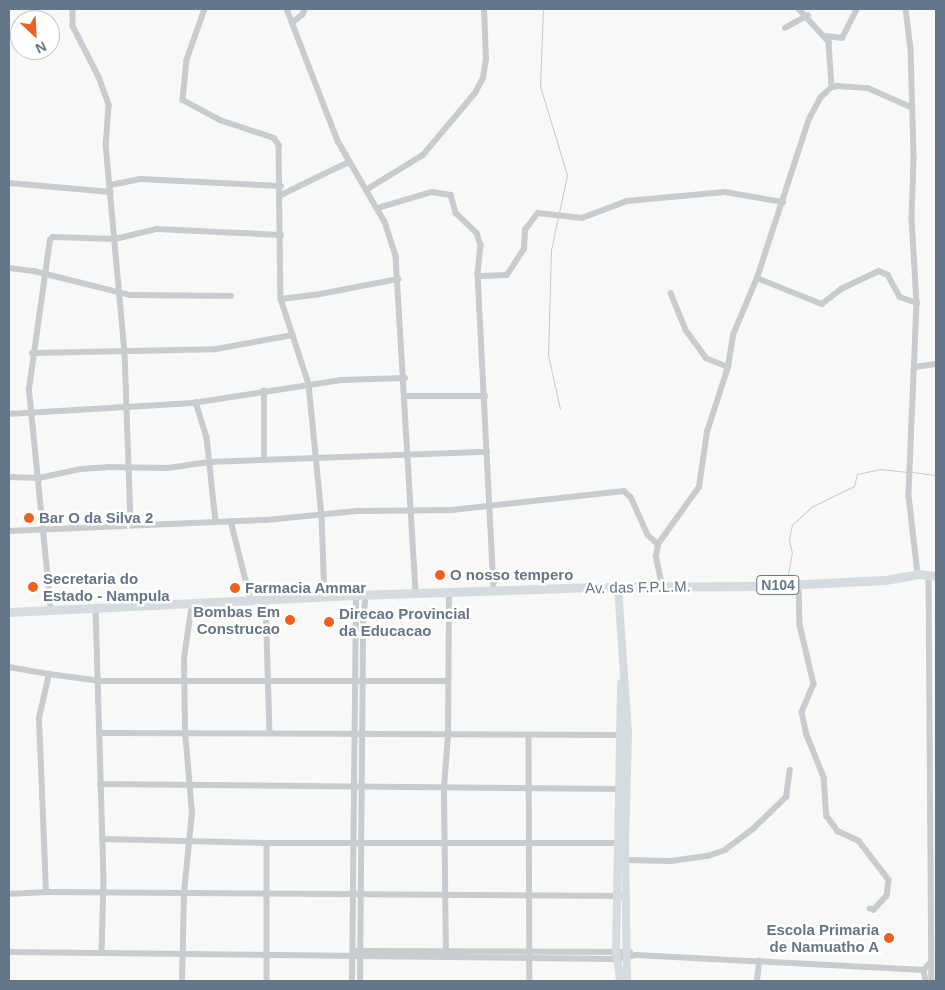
<!DOCTYPE html>
<style>
body{margin:0}
#map{position:relative;width:945px;height:990px;overflow:hidden;background:#f8f9f6;font-family:Helvetica,sans-serif}
div>[style]{position:absolute}
[style*='--x']{left:calc(var(--x)*1px);top:calc(var(--y)*1px);width:calc(var(--w)*1px);rotate:calc(var(--a)*1deg)}
.stream>*{height:1px;margin:-0.5px;padding:0 0.5px;transform-origin:0.5px;border-radius:0.5px;background:#c2ccd1}
.street>*{height:5.5px;margin:-2.75px;padding:0 2.75px;transform-origin:2.75px;border-radius:2.75px;background:#c8cccf}
.secondary>*{height:8px;margin:-4px;padding:0 4px;transform-origin:4px;border-radius:4px;background:#d6dbe0}
.primary>*{height:9px;margin:-4.5px;padding:0 4.5px;transform-origin:4.5px;border-radius:4.5px;background:#d6dbe0}
.dots>*{width:14px;height:14px;translate:-50% -50%;box-sizing:border-box;border:2px solid #fff;border-radius:50%}
span{translate:-50% -50%;white-space:nowrap;text-align:center;line-height:1.15;-webkit-text-stroke:5px #fff;paint-order:stroke}
.shield-label span{padding:1px 4px;background:#fff;border:1px solid;border-radius:4px;-webkit-text-stroke-width:0}
.shield-label{font-size:14px;color:#667689;font-weight:700}
.poi-label{font-size:15px;color:#667689;font-weight:700}
.left{translate:0 -50%;text-align:left}
.right{translate:-100% -50%;text-align:right}
.street-label{font-size:15px;color:#667689}
.frame{position:absolute;inset:0;border:10px solid #667689;pointer-events:none}
.north{position:absolute;left:10px;top:10px;width:50px;height:50px;box-sizing:border-box;background:#fff;border:1px solid #c2c8d0;border-radius:50%;rotate:155deg;font-size:14px;font-weight:700;line-height:20px;text-align:center;color:#667689}
.north::after{content:'';display:block;margin:auto;width:18px;height:22px;background:#ee6020;clip-path:polygon(50% 0,100% 100%,50% 72%,0 100%)}
</style>
<div id="map">
<div class="stream">
<i style="--x:543;--y:9;--w:77;--a:92.2"></i>
<i style="--x:540;--y:86;--w:93;--a:73.1"></i>
<i style="--x:567;--y:175;--w:39;--a:102"></i>
<i style="--x:558;--y:217;--w:34;--a:102"></i>
<i style="--x:551;--y:250;--w:105;--a:91.6"></i>
<i style="--x:548;--y:355;--w:55;--a:77.5"></i>
<i style="--x:912;--y:472;--w:24;--a:7"></i>
<i style="--x:787;--y:580;--w:27;--a:-80"></i>
<i style="--x:792;--y:553;--w:13;--a:-103"></i>
<i style="--x:789;--y:540;--w:15;--a:-79"></i>
<i style="--x:792;--y:525;--w:26;--a:-43"></i>
<i style="--x:811;--y:507;--w:48;--a:-26"></i>
<i style="--x:854;--y:486;--w:12;--a:-76"></i>
<i style="--x:857;--y:474;--w:24;--a:-12"></i>
<i style="--x:880;--y:469;--w:28;--a:6"></i>
</div>
<div class="street">
<i style="--x:73;--y:9;--w:17;--a:90"></i>
<i style="--x:73;--y:26;--w:57;--a:63"></i>
<i style="--x:99;--y:77;--w:30;--a:70"></i>
<i style="--x:109;--y:105;--w:39;--a:94"></i>
<i style="--x:106;--y:144;--w:208;--a:84.8"></i>
<i style="--x:125;--y:351;--w:174;--a:88"></i>
<i style="--x:205;--y:9;--w:54;--a:109.4"></i>
<i style="--x:187;--y:60;--w:40;--a:95.7"></i>
<i style="--x:183;--y:100;--w:42;--a:28.4"></i>
<i style="--x:220;--y:120;--w:57;--a:18.4"></i>
<i style="--x:274;--y:138;--w:9;--a:54"></i>
<i style="--x:279;--y:145;--w:154;--a:89.3"></i>
<i style="--x:281;--y:299;--w:89;--a:71.8"></i>
<i style="--x:309;--y:384;--w:133;--a:84.4"></i>
<i style="--x:322;--y:516;--w:81;--a:87.9"></i>
<i style="--x:287;--y:9;--w:142;--a:68.9"></i>
<i style="--x:338;--y:141;--w:94;--a:59.9"></i>
<i style="--x:385;--y:222;--w:36;--a:72"></i>
<i style="--x:396;--y:256;--w:338;--a:86.6"></i>
<i style="--x:799;--y:9;--w:45;--a:47.7"></i>
<i style="--x:829;--y:42;--w:45;--a:86.2"></i>
<i style="--x:906;--y:9;--w:39;--a:83"></i>
<i style="--x:911;--y:48;--w:110;--a:88.4"></i>
<i style="--x:914;--y:158;--w:61;--a:91.9"></i>
<i style="--x:912;--y:219;--w:84;--a:86.6"></i>
<i style="--x:917;--y:303;--w:193;--a:92.4"></i>
<i style="--x:909;--y:496;--w:79;--a:83.4"></i>
<i style="--x:292;--y:23;--w:13;--a:-39"></i>
<i style="--x:302;--y:15;--w:7;--a:-63"></i>
<i style="--x:785;--y:28;--w:26;--a:-29"></i>
<i style="--x:826;--y:36;--w:16;--a:7"></i>
<i style="--x:842;--y:38;--w:33;--a:-63"></i>
<i style="--x:9;--y:183;--w:102;--a:5"></i>
<i style="--x:110;--y:185;--w:32;--a:-11"></i>
<i style="--x:141;--y:179;--w:140;--a:2.9"></i>
<i style="--x:366;--y:190;--w:67;--a:-31.6"></i>
<i style="--x:423;--y:155;--w:81;--a:-50"></i>
<i style="--x:475;--y:93;--w:17;--a:-62"></i>
<i style="--x:483;--y:78;--w:19;--a:-81"></i>
<i style="--x:486;--y:59;--w:50;--a:-92.3"></i>
<i style="--x:281;--y:195;--w:76;--a:-25.9"></i>
<i style="--x:378;--y:208;--w:56;--a:-16.5"></i>
<i style="--x:432;--y:192;--w:19;--a:9"></i>
<i style="--x:451;--y:195;--w:19;--a:74"></i>
<i style="--x:456;--y:213;--w:29;--a:44"></i>
<i style="--x:477;--y:233;--w:13;--a:72"></i>
<i style="--x:481;--y:245;--w:29;--a:96"></i>
<i style="--x:478;--y:274;--w:318;--a:87.1"></i>
<i style="--x:9;--y:268;--w:25;--a:7"></i>
<i style="--x:34;--y:271;--w:99;--a:14"></i>
<i style="--x:130;--y:295;--w:101;--a:0.6"></i>
<i style="--x:480;--y:276;--w:27;--a:-2"></i>
<i style="--x:507;--y:275;--w:31;--a:-57"></i>
<i style="--x:524;--y:249;--w:19;--a:-87"></i>
<i style="--x:525;--y:230;--w:21;--a:-53"></i>
<i style="--x:538;--y:213;--w:44;--a:6.5"></i>
<i style="--x:582;--y:218;--w:48;--a:-20.7"></i>
<i style="--x:627;--y:201;--w:98;--a:-5.2"></i>
<i style="--x:725;--y:192;--w:59;--a:9.8"></i>
<i style="--x:757;--y:278;--w:70;--a:21.8"></i>
<i style="--x:822;--y:304;--w:24;--a:-38"></i>
<i style="--x:841;--y:289;--w:42;--a:-25.3"></i>
<i style="--x:879;--y:271;--w:10;--a:24"></i>
<i style="--x:888;--y:275;--w:25;--a:61"></i>
<i style="--x:900;--y:297;--w:18;--a:19"></i>
<i style="--x:671;--y:293;--w:40;--a:68"></i>
<i style="--x:686;--y:330;--w:34;--a:54"></i>
<i style="--x:706;--y:358;--w:24;--a:22"></i>
<i style="--x:281;--y:299;--w:34;--a:-7"></i>
<i style="--x:315;--y:295;--w:85;--a:-10.9"></i>
<i style="--x:32;--y:353;--w:184;--a:-1.2"></i>
<i style="--x:216;--y:349;--w:78;--a:-10.3"></i>
<i style="--x:915;--y:367;--w:21;--a:-8"></i>
<i style="--x:406;--y:396;--w:79;--a:0"></i>
<i style="--x:196;--y:402;--w:37;--a:73"></i>
<i style="--x:207;--y:437;--w:85;--a:84"></i>
<i style="--x:9;--y:414;--w:184;--a:-3.4"></i>
<i style="--x:193;--y:403;--w:150;--a:-8.8"></i>
<i style="--x:341;--y:380;--w:64;--a:-1.8"></i>
<i style="--x:264;--y:460;--w:69;--a:-90"></i>
<i style="--x:9;--y:477;--w:30;--a:2"></i>
<i style="--x:39;--y:478;--w:43;--a:-12.1"></i>
<i style="--x:81;--y:469;--w:26;--a:-4"></i>
<i style="--x:107;--y:467;--w:61;--a:0.9"></i>
<i style="--x:168;--y:468;--w:41;--a:-8.3"></i>
<i style="--x:209;--y:462;--w:278;--a:-2.1"></i>
<i style="--x:231;--y:521;--w:81;--a:75.8"></i>
<i style="--x:9;--y:531;--w:257;--a:-2.5"></i>
<i style="--x:266;--y:520;--w:91;--a:-5.6"></i>
<i style="--x:357;--y:511;--w:95;--a:-0.6"></i>
<i style="--x:452;--y:510;--w:173;--a:-6.3"></i>
<i style="--x:624;--y:491;--w:9;--a:41"></i>
<i style="--x:631;--y:497;--w:42;--a:65.9"></i>
<i style="--x:648;--y:535;--w:13;--a:42"></i>
<i style="--x:929;--y:576;--w:405;--a:89.6"></i>
<i style="--x:799;--y:584;--w:41;--a:88.6"></i>
<i style="--x:800;--y:625;--w:61;--a:76.7"></i>
<i style="--x:814;--y:684;--w:30;--a:113"></i>
<i style="--x:802;--y:712;--w:24;--a:78"></i>
<i style="--x:807;--y:735;--w:45;--a:68"></i>
<i style="--x:824;--y:777;--w:39;--a:86"></i>
<i style="--x:827;--y:816;--w:19;--a:54"></i>
<i style="--x:838;--y:831;--w:23;--a:25"></i>
<i style="--x:859;--y:841;--w:49;--a:52.4"></i>
<i style="--x:889;--y:880;--w:16;--a:97"></i>
<i style="--x:887;--y:896;--w:19;--a:133"></i>
<i style="--x:874;--y:910;--w:4;--a:-166"></i>
<i style="--x:662;--y:586;--w:30;--a:-102"></i>
<i style="--x:656;--y:557;--w:13;--a:-81"></i>
<i style="--x:658;--y:544;--w:70;--a:-54.3"></i>
<i style="--x:699;--y:487;--w:56;--a:-81.7"></i>
<i style="--x:707;--y:432;--w:68;--a:-72.1"></i>
<i style="--x:728;--y:367;--w:32;--a:-81"></i>
<i style="--x:733;--y:335;--w:62;--a:-67.2"></i>
<i style="--x:757;--y:278;--w:167;--a:-71.9"></i>
<i style="--x:809;--y:119;--w:24;--a:-62"></i>
<i style="--x:820;--y:98;--w:16;--a:-43"></i>
<i style="--x:832;--y:87;--w:6;--a:-9"></i>
<i style="--x:838;--y:86;--w:30;--a:4"></i>
<i style="--x:868;--y:88;--w:47;--a:23.8"></i>
<i style="--x:266;--y:599;--w:133;--a:88.3"></i>
<i style="--x:96;--y:609;--w:271;--a:88.3"></i>
<i style="--x:104;--y:880;--w:72;--a:91.6"></i>
<i style="--x:51;--y:611;--w:223;--a:-95.7"></i>
<i style="--x:29;--y:389;--w:150;--a:-82"></i>
<i style="--x:50;--y:240;--w:4;--a:-45"></i>
<i style="--x:53;--y:237;--w:62;--a:1.8"></i>
<i style="--x:115;--y:239;--w:43;--a:-13.4"></i>
<i style="--x:157;--y:229;--w:124;--a:2.8"></i>
<i style="--x:9;--y:667;--w:41;--a:9.9"></i>
<i style="--x:99;--y:733;--w:525;--a:0.22"></i>
<i style="--x:529;--y:735;--w:246;--a:89.8"></i>
<i style="--x:100;--y:784;--w:523;--a:0.55"></i>
<i style="--x:102;--y:839;--w:165;--a:1.4"></i>
<i style="--x:267;--y:843;--w:354;--a:0"></i>
<i style="--x:267;--y:843;--w:138;--a:90"></i>
<i style="--x:625;--y:860;--w:46;--a:1.2"></i>
<i style="--x:671;--y:861;--w:37;--a:-8"></i>
<i style="--x:708;--y:856;--w:18;--a:-19"></i>
<i style="--x:725;--y:850;--w:36;--a:-37"></i>
<i style="--x:754;--y:828;--w:45;--a:-44.1"></i>
<i style="--x:786;--y:797;--w:27;--a:-82"></i>
<i style="--x:46;--y:892;--w:174;--a:-92.3"></i>
<i style="--x:39;--y:718;--w:45;--a:-77.2"></i>
<i style="--x:49;--y:674;--w:52;--a:7.7"></i>
<i style="--x:101;--y:681;--w:346;--a:0"></i>
<i style="--x:9;--y:894;--w:37;--a:-3"></i>
<i style="--x:46;--y:892;--w:579;--a:0.4"></i>
<i style="--x:357;--y:951;--w:273;--a:0.2"></i>
<i style="--x:9;--y:952;--w:607;--a:0.66"></i>
<i style="--x:616;--y:959;--w:20;--a:-11"></i>
<i style="--x:636;--y:955;--w:288;--a:3"></i>
<i style="--x:924;--y:970;--w:8;--a:-50"></i>
<i style="--x:446;--y:957;--w:169;--a:-90.7"></i>
<i style="--x:444;--y:788;--w:53;--a:-85.7"></i>
<i style="--x:448;--y:735;--w:143;--a:-89.6"></i>
<i style="--x:924;--y:970;--w:11;--a:80"></i>
<i style="--x:182;--y:981;--w:88;--a:-88.7"></i>
<i style="--x:184;--y:893;--w:80;--a:-84.3"></i>
<i style="--x:192;--y:813;--w:81;--a:-94.9"></i>
<i style="--x:185;--y:732;--w:74;--a:-90.8"></i>
<i style="--x:184;--y:658;--w:55;--a:-81.6"></i>
<i style="--x:352;--y:981;--w:386;--a:-89.4"></i>
<i style="--x:360;--y:981;--w:362;--a:-89.5"></i>
<i style="--x:363;--y:619;--w:24;--a:-83"></i>
<i style="--x:757;--y:981;--w:20;--a:-84"></i>
</div>
<div class="secondary">
<i style="--x:618;--y:587;--w:147;--a:86.1"></i>
<i style="--x:628;--y:734;--w:108;--a:91.6"></i>
<i style="--x:625;--y:842;--w:139;--a:89.2"></i>
<i style="--x:620;--y:981;--w:31;--a:-97"></i>
<i style="--x:616;--y:950;--w:267;--a:-88.9"></i>
</div>
<div class="primary">
<i style="--x:9;--y:612;--w:347;--a:-2.8"></i>
<i style="--x:356;--y:595;--w:239;--a:-1.9"></i>
<i style="--x:595;--y:587;--w:170;--a:-0.3"></i>
<i style="--x:765;--y:586;--w:120;--a:-2.9"></i>
<i style="--x:885;--y:580;--w:34;--a:-10"></i>
<i style="--x:918;--y:574;--w:18;--a:6"></i>
</div>
<div class="dots">
<i style="left:29px;top:518px;background:#ee6020"></i>
<i style="left:440px;top:575px;background:#ee6020"></i>
<i style="left:33px;top:587px;background:#ee6020"></i>
<i style="left:235px;top:588px;background:#ee6020"></i>
<i style="left:290px;top:620px;background:#ee6020"></i>
<i style="left:329px;top:622px;background:#ee6020"></i>
<i style="left:889px;top:938px;background:#ee6020"></i>
</div>
<div class="shield-label">
<span style="left:778px;top:585px">N104</span>
</div>
<div class="poi-label">
<span class="left" style="left:39px;top:518px">Bar O da Silva 2</span>
<span class="left" style="left:450px;top:575px">O nosso tempero</span>
<span class="left" style="left:43px;top:587px">Secretaria do<br>Estado - Nampula</span>
<span class="left" style="left:245px;top:588px">Farmacia Ammar</span>
<span class="right" style="left:280px;top:620px">Bombas Em<br>Construcao</span>
<span class="left" style="left:339px;top:622px">Direcao Provincial<br>da Educacao</span>
<span class="right" style="left:879px;top:938px">Escola Primaria<br>de Namuatho A</span>
</div>
<div class="street-label">
<span style="left:638px;top:587px;rotate:-1deg">Av. das F.P.L.M.</span>
</div>
<div class="frame"></div>
<div class="north">N</div>
</div>
